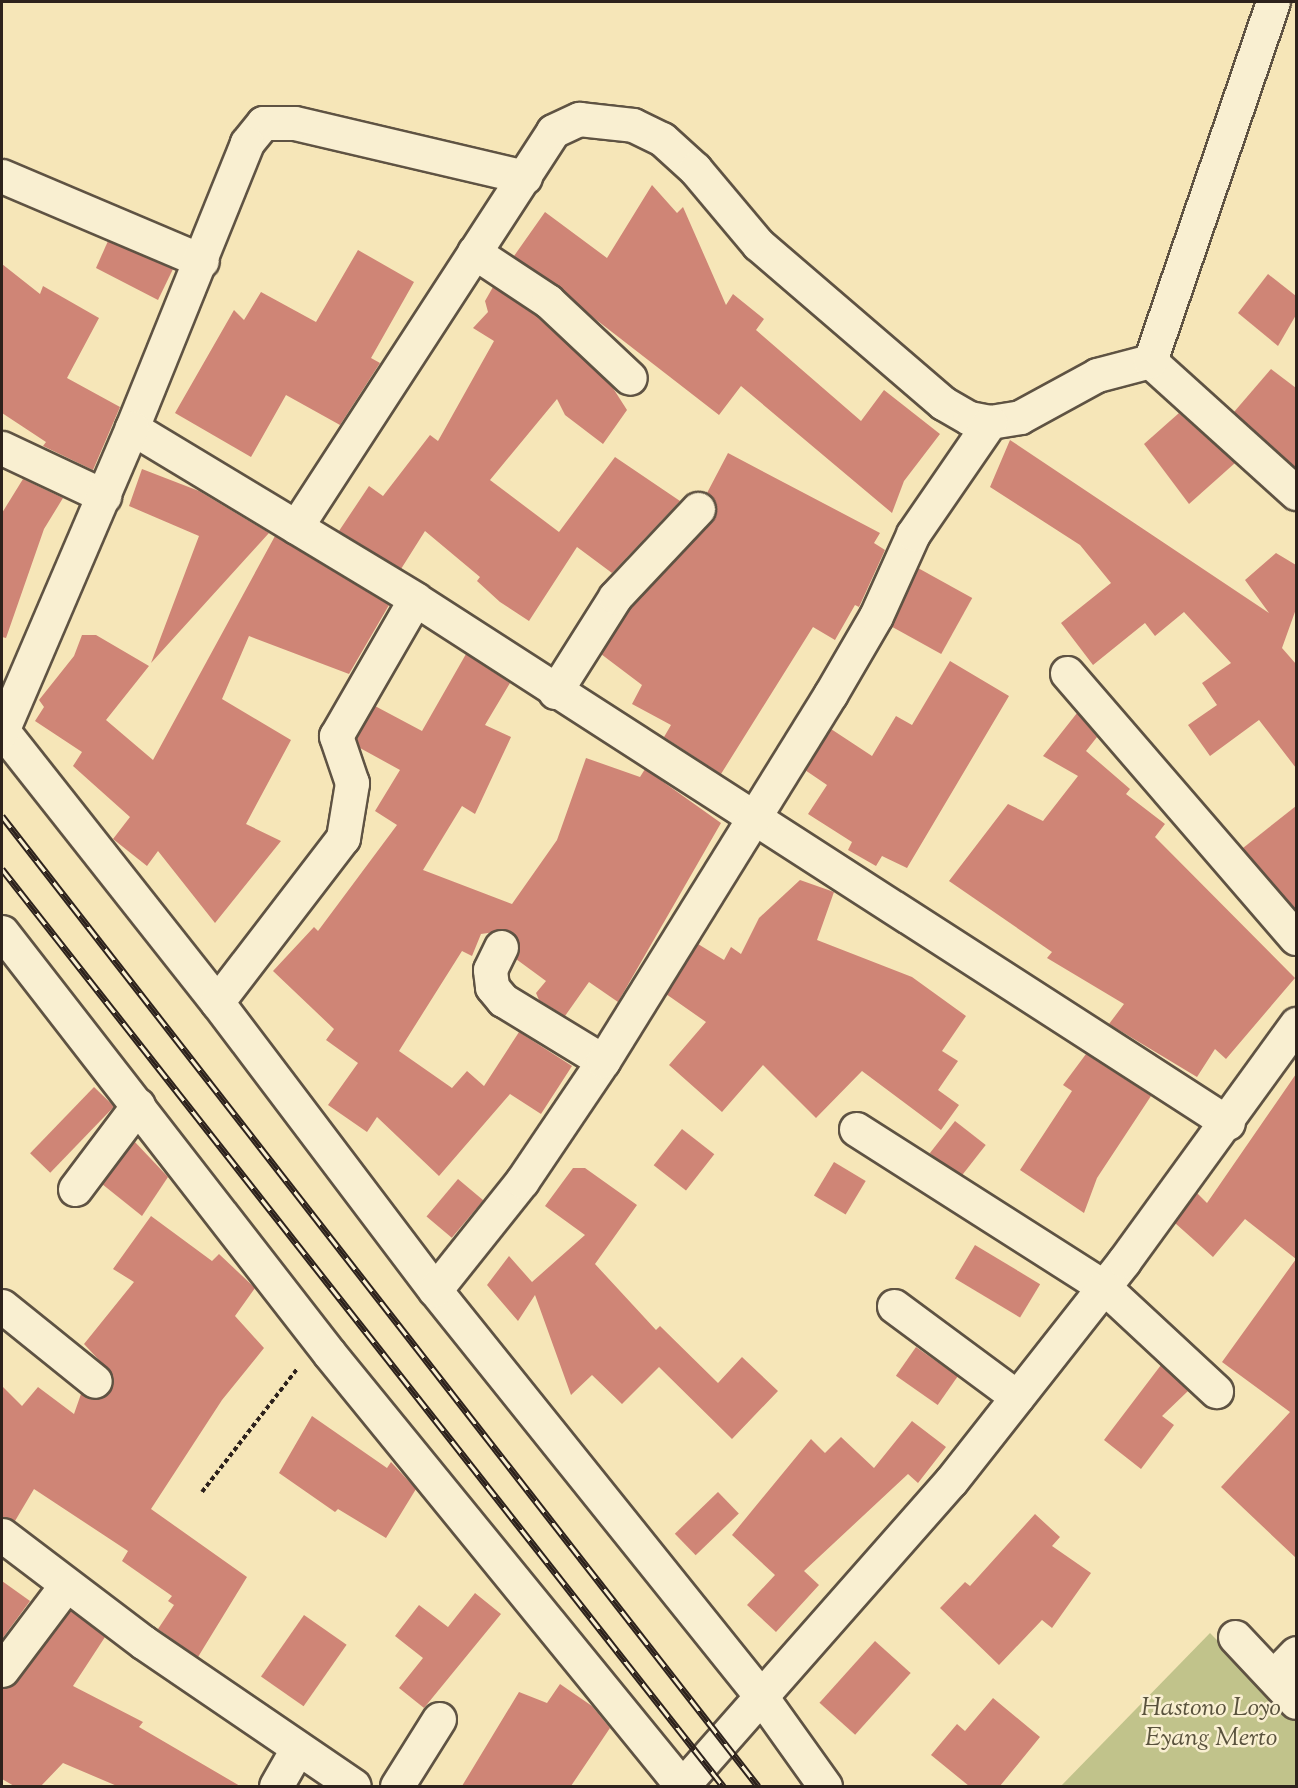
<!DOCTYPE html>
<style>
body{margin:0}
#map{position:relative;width:1298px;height:1788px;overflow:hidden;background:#f6e6b8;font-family:"Sorts Mill Goudy",serif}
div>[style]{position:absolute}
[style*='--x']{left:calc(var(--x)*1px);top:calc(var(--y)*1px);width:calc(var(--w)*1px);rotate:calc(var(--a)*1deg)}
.green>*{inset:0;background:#c1c38b}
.building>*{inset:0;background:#cf8576;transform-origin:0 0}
.path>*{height:4px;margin-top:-2px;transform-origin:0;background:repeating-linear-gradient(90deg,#2d221c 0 4.5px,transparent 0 7.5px)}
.roads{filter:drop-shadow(2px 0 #5f5343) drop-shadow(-2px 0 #5f5343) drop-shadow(0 2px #5f5343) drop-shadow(0 -2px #5f5343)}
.minor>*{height:33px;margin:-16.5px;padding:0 16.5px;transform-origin:16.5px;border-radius:16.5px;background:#f9efd1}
.rail>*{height:7px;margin-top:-3.5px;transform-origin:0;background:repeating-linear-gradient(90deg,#f9efd1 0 14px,#2d221c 0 28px);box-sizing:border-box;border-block:2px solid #2d221c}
span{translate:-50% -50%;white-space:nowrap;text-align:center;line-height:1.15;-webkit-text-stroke:5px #f9efd1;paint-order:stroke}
.park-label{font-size:26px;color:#59523d;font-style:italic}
.frame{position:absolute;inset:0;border:3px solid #2d221c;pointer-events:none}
</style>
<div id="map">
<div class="green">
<i style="clip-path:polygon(1210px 1633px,1296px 1720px,1296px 1786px,1061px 1786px)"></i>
</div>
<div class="building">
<i style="clip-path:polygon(652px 185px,677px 213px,683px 207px,726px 305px,733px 294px,764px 319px,756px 330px,861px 421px,884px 390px,940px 434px,904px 481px,892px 513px,741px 386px,719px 415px,514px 256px,545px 212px,607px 258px)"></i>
<i style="clip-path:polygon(108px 241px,173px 269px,158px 300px,96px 268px)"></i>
<i style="clip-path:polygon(358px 250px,414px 282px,371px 358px,380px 363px,340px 425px,286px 395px,251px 457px,175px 413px,234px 310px,244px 320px,261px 292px,316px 322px)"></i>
<i style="clip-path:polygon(2px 264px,40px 294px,43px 286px,99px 318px,67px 378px,120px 407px,93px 470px,43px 446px,46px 442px,2px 413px)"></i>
<i style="clip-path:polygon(1268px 274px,1296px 296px,1296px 315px,1278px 346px,1238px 313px)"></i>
<i style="clip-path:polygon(493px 287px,536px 316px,611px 385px,627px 410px,603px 444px,565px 415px,557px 399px,490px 480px,559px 532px,615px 457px,680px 501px,612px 573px,577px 547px,529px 621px,500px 602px,477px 581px,480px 577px,425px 531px,401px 569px,339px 531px,369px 486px,383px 496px,430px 435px,438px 441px,494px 341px,473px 328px,488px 312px,485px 301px)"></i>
<i style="clip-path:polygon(1271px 369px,1296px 388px,1296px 468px,1234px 412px)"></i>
<i style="clip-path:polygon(1179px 413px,1235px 463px,1189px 504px,1144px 444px)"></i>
<i style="clip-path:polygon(1010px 440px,1269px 613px,1245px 580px,1276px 553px,1296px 565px,1296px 609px,1282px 648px,1296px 664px,1296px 768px,1259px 720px,1210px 756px,1188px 725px,1217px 705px,1202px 683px,1231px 663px,1184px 612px,1155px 636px,1145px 623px,1093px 665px,1061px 623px,1111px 583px,1080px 545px,990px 487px)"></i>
<i style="clip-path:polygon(728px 453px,880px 533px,874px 543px,885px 550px,859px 607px,855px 605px,835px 640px,813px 627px,721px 774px,664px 737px,671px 725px,632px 704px,642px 685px,601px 654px,630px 609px,712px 521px,716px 504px,707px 493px)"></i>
<i style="clip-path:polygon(142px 469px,199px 491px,269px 533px,151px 663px,199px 536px,129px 506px)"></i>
<i style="clip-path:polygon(23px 479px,63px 498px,44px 529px,6px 638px,2px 637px,2px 513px)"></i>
<i style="clip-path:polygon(275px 536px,389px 605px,349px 674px,249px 636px,222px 699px,291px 740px,246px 824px,281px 841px,215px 923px,158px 851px,147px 866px,113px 839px,130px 817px,73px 766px,82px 752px,35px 721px,44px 707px,39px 700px,74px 656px,82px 635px,96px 635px,149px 666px,106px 720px,153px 760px)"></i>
<i style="left:918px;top:568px;width:62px;height:64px;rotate:29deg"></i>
<i style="clip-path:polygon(466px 654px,510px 683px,485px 725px,511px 737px,475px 814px,462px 806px,423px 870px,512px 904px,557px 840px,586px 758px,640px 777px,645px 769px,721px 823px,618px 1002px,589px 982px,565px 1016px,539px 1000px,536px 993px,546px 981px,516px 959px,520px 945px,509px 930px,481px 934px,472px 956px,462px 951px,399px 1051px,452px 1088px,467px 1071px,484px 1086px,519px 1032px,572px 1066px,541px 1114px,510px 1094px,439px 1176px,377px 1117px,367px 1132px,328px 1105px,358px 1063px,326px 1040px,334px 1029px,273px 971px,314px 927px,318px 931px,397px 825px,375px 811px,400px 770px,360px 748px,356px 738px,375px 706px,422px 731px)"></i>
<i style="clip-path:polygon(950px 661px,1009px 696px,907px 868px,882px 856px,876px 866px,848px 850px,852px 842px,808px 814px,827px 785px,805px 770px,831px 729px,872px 756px,896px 716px,912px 725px)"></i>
<i style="clip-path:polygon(1077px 713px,1097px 737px,1086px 751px,1130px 789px,1126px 794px,1165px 824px,1155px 837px,1295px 978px,1226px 1059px,1215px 1049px,1197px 1077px,1109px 1024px,1124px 1004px,1047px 958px,1052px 952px,949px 881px,1008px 804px,1043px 821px,1078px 776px,1043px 756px)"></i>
<i style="clip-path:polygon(1296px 806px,1296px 910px,1243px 848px)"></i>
<i style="clip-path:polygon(800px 880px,834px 892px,817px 940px,912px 977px,966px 1016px,942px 1051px,958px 1061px,938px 1090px,959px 1105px,941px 1130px,862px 1071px,816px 1118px,763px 1065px,722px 1112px,669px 1065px,706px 1022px,666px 994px,698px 944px,724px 960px,731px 947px,741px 954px,759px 918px)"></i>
<i style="clip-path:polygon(1086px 1054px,1151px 1096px,1097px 1178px,1084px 1213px,1020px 1170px,1072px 1091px,1063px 1085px)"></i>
<i style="clip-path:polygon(1296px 1074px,1296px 1558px,1221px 1487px,1290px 1412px,1222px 1362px,1296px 1259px,1245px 1219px,1213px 1257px,1175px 1223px,1197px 1193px,1207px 1203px)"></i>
<i style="left:94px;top:1087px;width:28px;height:92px;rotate:44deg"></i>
<i style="left:955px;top:1121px;width:39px;height:41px;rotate:38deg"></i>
<i style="left:682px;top:1129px;width:41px;height:46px;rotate:38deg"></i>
<i style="clip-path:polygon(134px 1141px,168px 1177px,142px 1216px,102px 1184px)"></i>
<i style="left:834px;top:1162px;width:37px;height:39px;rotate:31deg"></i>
<i style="clip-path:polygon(573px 1168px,585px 1168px,637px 1205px,595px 1264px,656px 1330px,660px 1326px,718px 1383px,742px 1357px,778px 1391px,732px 1439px,659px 1367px,622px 1404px,592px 1375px,571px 1395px,535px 1295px,518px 1321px,487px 1285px,509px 1256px,532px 1282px,585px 1235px,545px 1206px)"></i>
<i style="left:458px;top:1179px;width:33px;height:49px;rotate:40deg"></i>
<i style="clip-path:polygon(151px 1216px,212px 1261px,219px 1254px,255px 1288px,235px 1316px,264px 1348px,222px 1400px,151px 1509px,247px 1577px,198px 1657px,158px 1629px,174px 1605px,168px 1601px,172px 1596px,122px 1561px,128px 1551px,34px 1489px,15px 1521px,2px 1517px,2px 1386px,22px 1406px,38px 1387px,74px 1414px,81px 1394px,93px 1400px,109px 1393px,112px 1374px,84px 1344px,134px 1282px,113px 1269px)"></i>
<i style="left:975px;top:1245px;width:76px;height:39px;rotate:31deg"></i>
<i style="left:916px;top:1347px;width:51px;height:35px;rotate:35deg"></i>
<i style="clip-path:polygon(1161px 1365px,1188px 1391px,1162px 1416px,1174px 1425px,1141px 1469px,1104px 1440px)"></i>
<i style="clip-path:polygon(312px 1416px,387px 1468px,391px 1462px,416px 1489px,386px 1538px,338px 1509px,335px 1512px,279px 1473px)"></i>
<i style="clip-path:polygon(912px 1421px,946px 1447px,918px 1483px,908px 1474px,804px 1571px,819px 1585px,776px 1632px,747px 1605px,775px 1575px,732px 1535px,811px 1439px,825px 1453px,841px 1437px,874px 1468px)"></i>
<i style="left:718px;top:1492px;width:30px;height:60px;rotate:46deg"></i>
<i style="clip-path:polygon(1035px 1514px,1060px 1537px,1052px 1546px,1091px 1573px,1052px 1628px,1042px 1620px,999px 1665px,940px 1608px,965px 1582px,970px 1586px)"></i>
<i style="clip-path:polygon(2px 1581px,30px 1601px,2px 1639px)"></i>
<i style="clip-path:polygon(475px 1593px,501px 1614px,424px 1708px,399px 1688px,423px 1658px,395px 1636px,419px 1605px,448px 1627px)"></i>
<i style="clip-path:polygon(70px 1610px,105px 1637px,73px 1686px,143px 1722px,139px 1727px,240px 1786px,117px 1786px,63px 1763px,41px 1786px,14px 1786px,2px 1779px,2px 1688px,17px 1681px)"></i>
<i style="left:304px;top:1615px;width:52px;height:75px;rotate:35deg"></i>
<i style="left:875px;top:1641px;width:48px;height:83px;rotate:42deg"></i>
<i style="clip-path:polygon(560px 1684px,592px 1706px,610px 1728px,571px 1786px,462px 1786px,519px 1692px,547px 1703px)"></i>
<i style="clip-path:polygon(993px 1698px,1040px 1737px,1000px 1786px,969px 1786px,931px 1755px,957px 1724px,965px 1731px)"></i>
</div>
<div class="path">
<i style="--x:202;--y:1492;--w:155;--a:-52.3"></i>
</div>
<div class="roads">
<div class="minor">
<i style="--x:2;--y:176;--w:217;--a:23"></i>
<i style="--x:525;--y:177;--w:237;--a:-166.8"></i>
<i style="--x:294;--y:123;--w:31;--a:180"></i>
<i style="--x:263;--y:123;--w:26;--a:129"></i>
<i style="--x:247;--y:143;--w:307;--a:112"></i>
<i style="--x:132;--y:428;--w:331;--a:31.1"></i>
<i style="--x:415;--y:599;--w:967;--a:32.8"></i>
<i style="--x:474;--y:252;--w:89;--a:33.5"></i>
<i style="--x:548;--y:301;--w:112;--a:43.2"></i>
<i style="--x:1150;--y:361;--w:197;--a:42.1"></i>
<i style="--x:2;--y:448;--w:113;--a:25.2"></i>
<i style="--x:296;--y:527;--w:472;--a:-57"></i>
<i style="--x:553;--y:131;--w:29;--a:-25"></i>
<i style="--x:579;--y:119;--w:54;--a:6.3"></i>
<i style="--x:633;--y:125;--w:32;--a:26"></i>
<i style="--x:662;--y:139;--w:45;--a:42.3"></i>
<i style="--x:695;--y:169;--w:98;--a:50"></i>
<i style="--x:758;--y:244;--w:244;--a:40.7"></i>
<i style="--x:943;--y:403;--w:30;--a:30"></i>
<i style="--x:969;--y:418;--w:21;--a:11"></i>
<i style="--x:990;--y:422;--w:30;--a:-9"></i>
<i style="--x:1020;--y:417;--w:88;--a:-28.6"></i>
<i style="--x:1097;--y:375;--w:55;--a:-14.8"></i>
<i style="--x:1150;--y:361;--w:379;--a:-71.1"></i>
<i style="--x:1067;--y:673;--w:350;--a:49.2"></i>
<i style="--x:555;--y:692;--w:112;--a:-57.7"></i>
<i style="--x:615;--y:597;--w:121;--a:-46.7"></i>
<i style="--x:2;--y:730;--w:347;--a:51.7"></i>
<i style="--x:217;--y:1002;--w:361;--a:52.9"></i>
<i style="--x:435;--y:1290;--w:519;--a:51.25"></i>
<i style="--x:760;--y:1695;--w:112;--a:54.5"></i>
<i style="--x:2;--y:731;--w:330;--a:-66.8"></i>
<i style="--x:2;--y:932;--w:533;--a:52.16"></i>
<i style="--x:329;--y:1353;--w:559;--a:50.81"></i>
<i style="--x:501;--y:947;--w:25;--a:116"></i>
<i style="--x:490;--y:970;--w:17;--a:83"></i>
<i style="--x:492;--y:987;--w:17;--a:50"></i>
<i style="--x:503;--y:1000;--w:117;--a:31.4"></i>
<i style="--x:217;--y:1002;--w:207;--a:-52.5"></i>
<i style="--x:343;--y:838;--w:56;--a:-80.7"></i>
<i style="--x:352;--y:783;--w:50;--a:-108.8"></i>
<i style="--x:336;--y:736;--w:158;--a:-60"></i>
<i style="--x:856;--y:1129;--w:294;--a:32.5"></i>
<i style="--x:1104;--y:1287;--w:153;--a:42.9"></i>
<i style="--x:75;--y:1189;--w:105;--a:-53.1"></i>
<i style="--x:435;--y:1290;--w:139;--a:-51.4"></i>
<i style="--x:522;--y:1181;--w:145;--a:-56"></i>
<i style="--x:603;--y:1061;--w:431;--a:-58.2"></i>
<i style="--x:830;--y:695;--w:91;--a:-59.8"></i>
<i style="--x:876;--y:616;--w:90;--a:-65.7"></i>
<i style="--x:913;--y:534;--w:136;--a:-55.5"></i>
<i style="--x:2;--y:1306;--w:119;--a:38.9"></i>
<i style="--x:894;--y:1306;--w:153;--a:36.5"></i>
<i style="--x:2;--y:1535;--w:177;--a:37.2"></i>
<i style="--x:143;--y:1642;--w:255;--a:34.3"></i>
<i style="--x:1235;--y:1637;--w:89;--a:46.8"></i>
<i style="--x:2;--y:1670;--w:106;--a:-53"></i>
<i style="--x:1273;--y:1677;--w:33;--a:-46"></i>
<i style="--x:276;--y:1786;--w:40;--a:-60.3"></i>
<i style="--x:397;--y:1786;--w:79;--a:-57.9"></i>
<i style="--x:682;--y:1786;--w:407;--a:-48.6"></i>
<i style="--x:951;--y:1481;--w:280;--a:-51.8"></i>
<i style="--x:1124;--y:1261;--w:293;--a:-54"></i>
</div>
</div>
<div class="rail">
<i style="--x:2;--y:816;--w:1230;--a:52.07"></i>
<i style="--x:2;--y:869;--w:1167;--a:51.82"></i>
</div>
<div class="park-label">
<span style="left:1211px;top:1724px">Hastono Loyo<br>Eyang Merto</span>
</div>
<div class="frame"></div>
</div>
